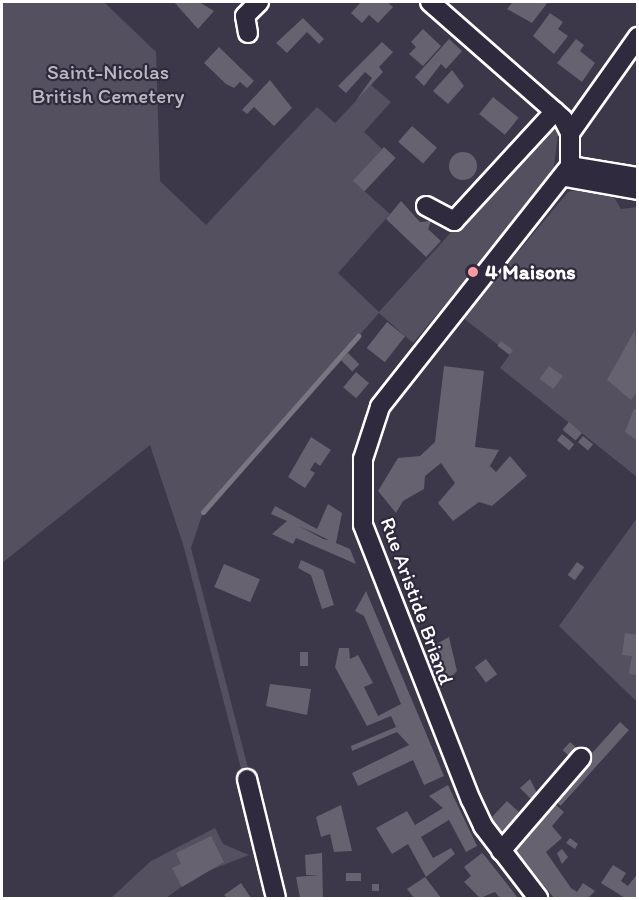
<!DOCTYPE html>
<style>
body{margin:0}
#map{position:relative;width:639px;height:900px;overflow:hidden;background:#3c3749;font-family:Itim,sans-serif}
div>[style]{position:absolute}
[style*='--x']{left:calc(var(--x)*1px);top:calc(var(--y)*1px);width:calc(var(--w)*1px);rotate:calc(var(--a)*1deg)}
.green>*{inset:0;background:#555060}
.stream>*{height:5px;margin:-2.5px;padding:0 2.5px;transform-origin:2.5px;border-radius:2.5px;background:#797682}
.building>*{inset:0;background:#666270;transform-origin:0 0}
.round{border-radius:50%}
.roads{filter:drop-shadow(2px 0 #fff) drop-shadow(-2px 0 #fff) drop-shadow(0 2px #fff) drop-shadow(0 -2px #fff)}
.minor>*{height:18px;margin:-9px;padding:0 9px;transform-origin:9px;border-radius:9px;background:#2f2a3d}
.dots>*{width:16px;height:16px;translate:-50% -50%;box-sizing:border-box;border:3px solid #2f2a3d;border-radius:50%}
span{translate:-50% -50%;white-space:nowrap;text-align:center;line-height:1.15;-webkit-text-stroke:4.5px #2f2a3d;paint-order:stroke}
.park-label{font-size:21px;color:#bbb9bf}
.poi-label{font-size:21px;color:#fff;font-weight:700}
.left{translate:0 -50%;text-align:left}
.street-label{font-size:21px;color:#fff}
.frame{position:absolute;inset:0;border:3px solid #fff;pointer-events:none}
</style>
<div id="map">
<div class="green">
<i style="clip-path:polygon(2px 2px,104px 2px,156px 52px,160px 181px,206px 225px,317px 107px,335px 123px,371px 85px,391px 102px,364px 132px,382px 149px,353px 181px,390px 214px,338px 273px,379px 312px,550px 123px,558px 134px,553px 175px,413px 343px,379px 313px,203px 512px,191px 548px,253px 787px,245px 784px,183px 544px,150px 445px,2px 563px)"></i>
<i style="clip-path:polygon(578px 189px,614px 197px,621px 209px,637px 207px,637px 477px,500px 368px,510px 354px,463px 318px,568px 192px)"></i>
<i style="clip-path:polygon(637px 518px,637px 702px,559px 626px)"></i>
<i style="clip-path:polygon(215px 828px,223px 844px,249px 855px,198px 875px,166px 898px,111px 898px,151px 861px)"></i>
</div>
<div class="stream">
<i style="--x:203;--y:512;--w:235;--a:-48.6"></i>
</div>
<div class="building">
<i style="clip-path:polygon(174px 2px,199px 2px,214px 11px,198px 29px)"></i>
<i style="clip-path:polygon(361px 2px,387px 2px,393px 7px,378px 23px,369px 15px,362px 23px,351px 13px)"></i>
<i style="clip-path:polygon(513px 2px,548px 2px,532px 23px,507px 9px)"></i>
<i style="clip-path:polygon(550px 13px,563px 22px,558px 29px,568px 36px,554px 54px,533px 36px)"></i>
<i style="clip-path:polygon(303px 18px,324px 39px,319px 44px,307px 32px,287px 53px,276px 43px)"></i>
<i style="clip-path:polygon(423px 29px,441px 46px,423px 66px,409px 54px,416px 47px,411px 42px)"></i>
<i style="clip-path:polygon(449px 39px,462px 51px,446px 69px,441px 64px,424px 86px,415px 77px)"></i>
<i style="clip-path:polygon(576px 39px,584px 45px,580px 51px,595px 63px,582px 82px,557px 63px)"></i>
<i style="clip-path:polygon(382px 42px,393px 52px,379px 67px,383px 72px,355px 102px,372px 78px,365px 72px,346px 93px,338px 86px)"></i>
<i style="clip-path:polygon(219px 47px,254px 81px,247px 88px,240px 82px,234px 88px,226px 84px,204px 63px)"></i>
<i style="clip-path:polygon(452px 70px,464px 86px,448px 104px,433px 91px)"></i>
<i style="clip-path:polygon(270px 80px,292px 108px,274px 126px,254px 107px,247px 114px,242px 110px)"></i>
<i style="left:493px;top:97px;width:33px;height:22px;rotate:39deg"></i>
<i style="left:412px;top:126px;width:33px;height:21px;rotate:41deg"></i>
<i style="left:384px;top:147px;width:16px;height:46px;rotate:43deg"></i>
<i class="round" style="left:449px;top:152px;width:28px;height:28px"></i>
<i style="clip-path:polygon(401px 201px,420px 222px,431px 221px,428px 229px,441px 241px,426px 257px,386px 219px)"></i>
<i style="left:387px;top:322px;width:23px;height:33px;rotate:38deg"></i>
<i style="clip-path:polygon(635px 330px,638px 391px,631px 400px,607px 380px)"></i>
<i style="left:501px;top:341px;width:15px;height:6px;rotate:37deg"></i>
<i style="left:348px;top:353px;width:16px;height:10px;rotate:45deg"></i>
<i style="clip-path:polygon(444px 366px,484px 371px,475px 447px,499px 450px,490px 466px,496px 472px,510px 456px,527px 476px,492px 506px,479px 502px,453px 521px,438px 503px,455px 483px,441px 463px,425px 476px,424px 489px,403px 501px,396px 513px,378px 491px,398px 458px,420px 456px,435px 442px)"></i>
<i style="left:549px;top:366px;width:17px;height:16px;rotate:36deg"></i>
<i style="left:356px;top:372px;width:17px;height:20px;rotate:40deg"></i>
<i style="clip-path:polygon(634px 409px,638px 411px,638px 441px,625px 432px)"></i>
<i style="left:569px;top:422px;width:17px;height:10px;rotate:40deg"></i>
<i style="left:562px;top:434px;width:16px;height:8px;rotate:40deg"></i>
<i style="left:583px;top:436px;width:13px;height:8px;rotate:39deg"></i>
<i style="clip-path:polygon(311px 437px,331px 450px,320px 466px,315px 462px,310px 470px,315px 473px,305px 488px,288px 477px)"></i>
<i style="clip-path:polygon(evenodd,328px 504px,342px 513px,336px 543px,350px 549px,356px 564px,296px 538px,293px 544px,272px 534px,287px 521px,271px 514px,275px 506px,317px 529px,328px 504px,299px 526px,312px 532px,329px 540px,323px 539px,299px 526px)"></i>
<i style="clip-path:polygon(301px 560px,323px 570px,334px 605px,322px 609px,311px 575px,298px 568px)"></i>
<i style="left:577px;top:562px;width:9px;height:16px;rotate:36deg"></i>
<i style="left:224px;top:564px;width:39px;height:25px;rotate:23deg"></i>
<i style="clip-path:polygon(366px 591px,444px 776px,424px 785px,413px 760px,358px 786px,352px 773px,409px 745px,397px 732px,352px 751px,351px 746px,396px 727px,391px 716px,367px 726px,335px 667px,339px 648px,349px 648px,350px 659px,358px 655px,373px 683px,364px 687px,378px 716px,401px 704px,364px 616px,355px 611px)"></i>
<i style="clip-path:polygon(625px 633px,638px 635px,638px 675px,629px 674px,632px 656px,622px 655px)"></i>
<i style="clip-path:polygon(449px 637px,457px 671px,440px 689px,424px 651px)"></i>
<i style="left:300px;top:652px;width:8px;height:14px"></i>
<i style="left:486px;top:659px;width:19px;height:14px;rotate:54deg"></i>
<i style="clip-path:polygon(270px 684px,311px 689px,307px 715px,266px 706px)"></i>
<i style="left:620px;top:722px;width:12px;height:102px;rotate:42deg"></i>
<i style="left:570px;top:742px;width:13px;height:11px;rotate:42deg"></i>
<i style="clip-path:polygon(530px 779px,538px 795px,533px 801px,520px 788px)"></i>
<i style="clip-path:polygon(448px 785px,477px 846px,466px 852px,449px 820px,421px 837px,433px 858px,451px 848px,455px 854px,426px 877px,408px 844px,392px 854px,376px 828px,407px 811px,415px 825px,443px 808px,429px 796px)"></i>
<i style="clip-path:polygon(507px 801px,519px 812px,513px 821px,522px 828px,508px 840px,491px 818px)"></i>
<i style="clip-path:polygon(555px 804px,564px 812px,552px 826px,562px 838px,546px 852px,571px 888px,577px 892px,583px 883px,595px 891px,588px 898px,554px 898px,514px 848px)"></i>
<i style="clip-path:polygon(341px 805px,352px 851px,334px 852px,330px 834px,321px 837px,316px 817px)"></i>
<i style="clip-path:polygon(211px 836px,224px 862px,182px 887px,172px 868px,181px 864px,176px 853px)"></i>
<i style="clip-path:polygon(570px 838px,578px 844px,575px 849px,566px 843px)"></i>
<i style="clip-path:polygon(562px 849px,568px 857px,562px 864px,557px 853px)"></i>
<i style="clip-path:polygon(322px 853px,323px 898px,300px 898px,296px 877px,319px 875px,306px 875px,305px 855px)"></i>
<i style="clip-path:polygon(482px 853px,485px 856px,518px 898px,500px 898px,495px 892px,480px 898px,464px 882px,471px 876px,464px 867px)"></i>
<i style="clip-path:polygon(613px 865px,626px 873px,621px 881px,628px 886px,638px 873px,638px 898px,625px 898px,601px 883px)"></i>
<i style="left:361px;top:873px;width:8px;height:15px;rotate:90deg"></i>
<i style="clip-path:polygon(425px 877px,441px 898px,414px 898px,407px 889px)"></i>
<i style="clip-path:polygon(241px 883px,251px 898px,227px 898px,224px 895px)"></i>
<i style="left:372px;top:884px;width:7px;height:7px"></i>
</div>
<div class="roads">
<div class="minor">
<i style="--x:430;--y:2;--w:177;--a:41.3"></i>
<i style="--x:563;--y:119;--w:16;--a:63"></i>
<i style="--x:570;--y:133;--w:33;--a:90"></i>
<i style="--x:570;--y:166;--w:307;--a:128.3"></i>
<i style="--x:380;--y:407;--w:55;--a:108.1"></i>
<i style="--x:363;--y:459;--w:66;--a:90"></i>
<i style="--x:363;--y:525;--w:295;--a:68.6"></i>
<i style="--x:471;--y:800;--w:29;--a:65"></i>
<i style="--x:483;--y:826;--w:91;--a:52.6"></i>
<i style="--x:248;--y:33;--w:17;--a:-100"></i>
<i style="--x:245;--y:16;--w:20;--a:-45"></i>
<i style="--x:570;--y:133;--w:118;--a:-54.7"></i>
<i style="--x:570;--y:166;--w:69;--a:9.2"></i>
<i style="--x:565;--y:177;--w:74;--a:10.1"></i>
<i style="--x:426;--y:206;--w:32;--a:28"></i>
<i style="--x:454;--y:221;--w:149;--a:-47.4"></i>
<i style="--x:247;--y:779;--w:122;--a:76.3"></i>
<i style="--x:501;--y:851;--w:123;--a:-49.3"></i>
</div>
</div>
<div class="dots">
<i style="left:473px;top:272px;background:#ff9aa2"></i>
</div>
<div class="park-label">
<span style="left:108px;top:84px">Saint-Nicolas<br>British Cemetery</span>
</div>
<div class="poi-label">
<span class="left" style="left:485px;top:272px">4 Maisons</span>
</div>
<div class="street-label">
<span style="left:417px;top:601px;rotate:70deg">Rue Aristide Briand</span>
</div>
<div class="frame"></div>
</div>
